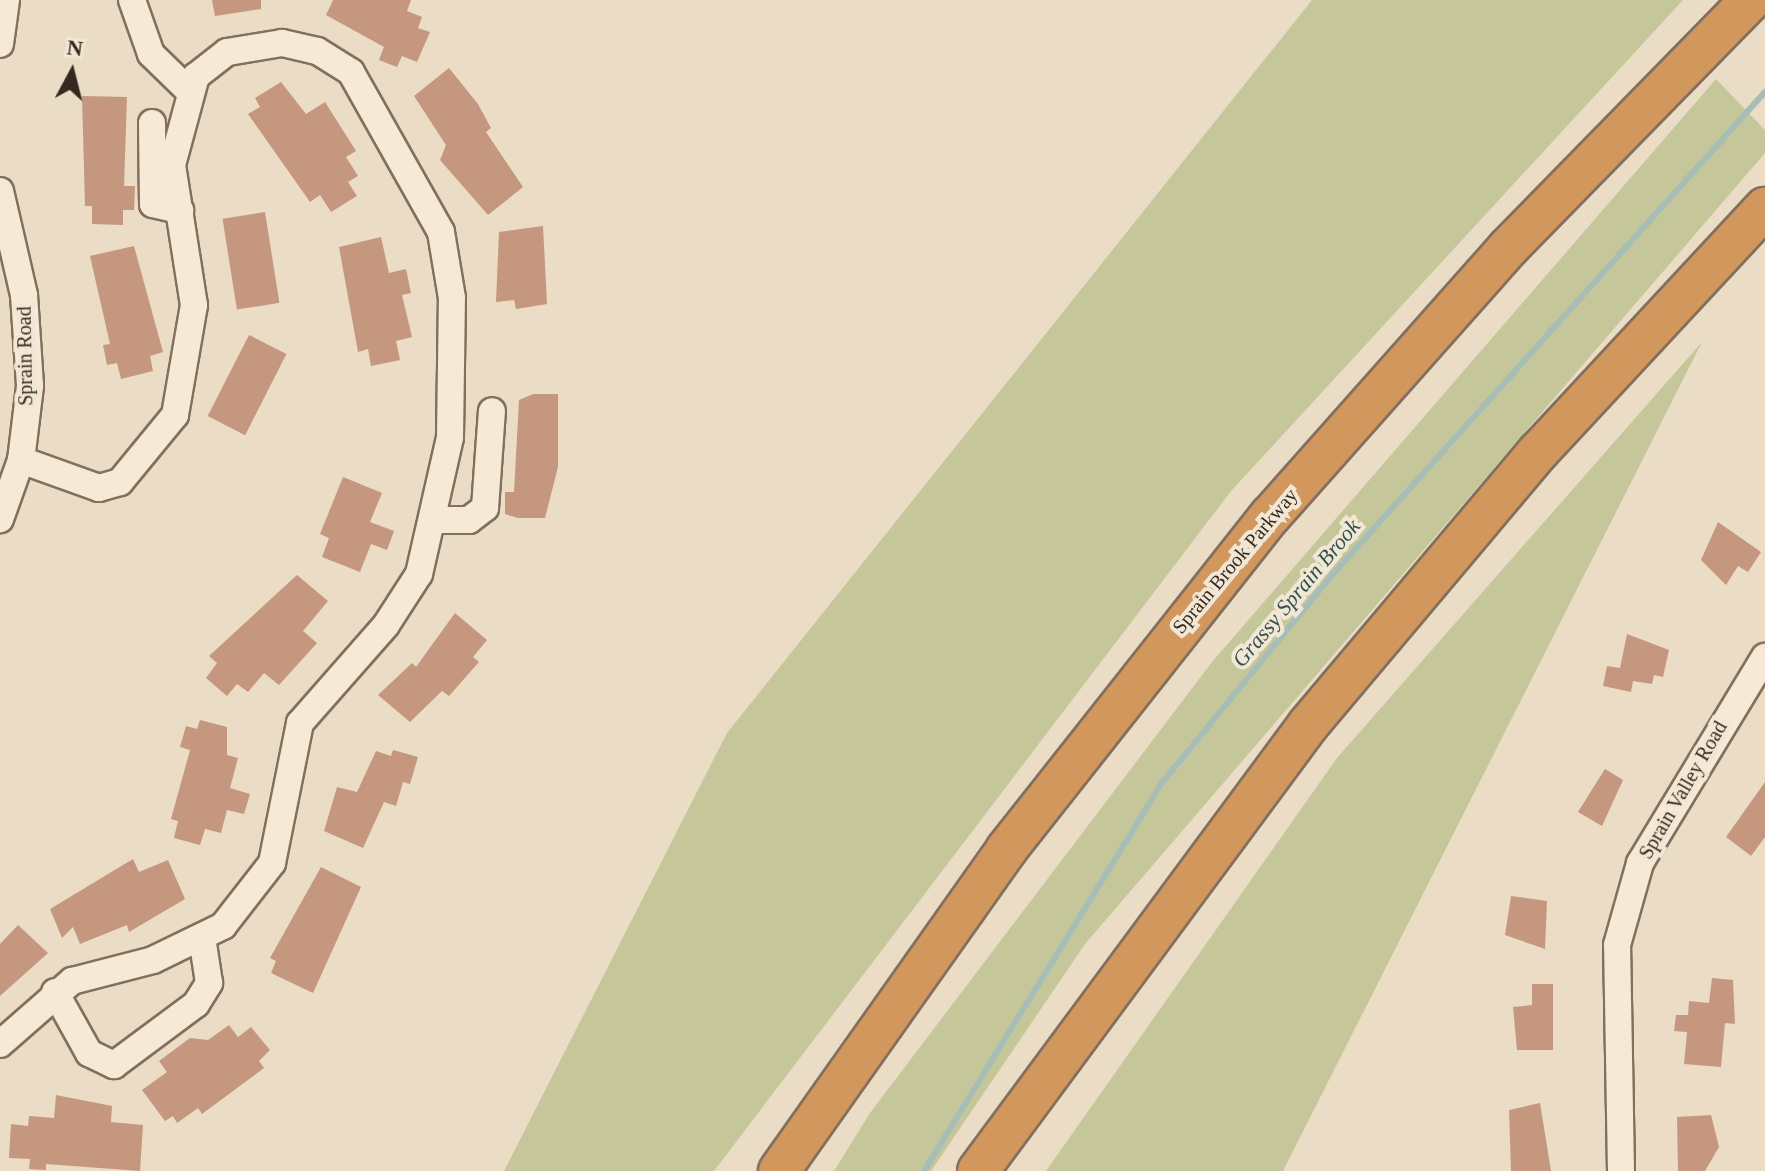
<!DOCTYPE html>
<style>
body{margin:0}
#map{position:relative;width:1765px;height:1171px;overflow:hidden;background:#eadcc5;font-family:"Times New Roman",serif}
div>[style]{position:absolute}
[style*='--x']{left:calc(var(--x)*1px);top:calc(var(--y)*1px);width:calc(var(--w)*1px);rotate:calc(var(--a)*1deg)}
.green>*{inset:0;background:#c5c79a}
.stream>*{height:6px;margin:-3px;padding:0 3px;transform-origin:3px;border-radius:3px;background:#a6beb5}
.building>*{inset:0;background:#c5977e;transform-origin:0 0}
.roads{filter:drop-shadow(2px 0 #836f5d) drop-shadow(-2px 0 #836f5d) drop-shadow(0 2px #836f5d) drop-shadow(0 -2px #836f5d)}
.minor>*{height:26px;margin:-13px;padding:0 13px;transform-origin:13px;border-radius:13px;background:#f6ead7}
.highway>*{height:40px;margin:-20px;padding:0 20px;transform-origin:20px;border-radius:20px;background:#d2975d}
span{translate:-50% -50%;white-space:nowrap;text-align:center;line-height:1.15;-webkit-text-stroke:8px #f2e7d4;paint-order:stroke}
.street-label{font-size:20px;color:#35281f}
.water-label{font-size:22px;color:#30534e;font-style:italic}
.north{position:absolute;left:32px;top:32px;width:80px;height:80px;-webkit-text-stroke:6px #f2e7d4;paint-order:stroke;rotate:7deg;font-size:22px;font-weight:700;line-height:32px;text-align:center;color:#35281f}
.north::after{content:'';display:block;margin:auto;width:28px;height:36px;background:#35281f;clip-path:polygon(50% 0,100% 100%,50% 72%,0 100%)}
</style>
<div id="map">
<div class="green">
<i style="clip-path:polygon(1312px 0,1683px 0,1231px 491px,714px 1171px,504px 1171px,727px 733px)"></i>
<i style="clip-path:polygon(1716px 79px,1765px 130px,1765px 153px,1085px 944px,931px 1171px,834px 1171px,870px 1113px,1212px 662px)"></i>
<i style="clip-path:polygon(1702px 342px,1283px 1171px,1046px 1171px,1337px 758px)"></i>
</div>
<div class="stream">
<i style="--x:924;--y:1171;--w:454;--a:-58.5"></i>
<i style="--x:1161;--y:784;--w:273;--a:-50.7"></i>
<i style="--x:1334;--y:573;--w:646;--a:-48.14"></i>
</div>
<div class="building">
<i style="clip-path:polygon(212px 0,261px 0,261px 9px,215px 16px)"></i>
<i style="clip-path:polygon(333px 0,411px 0,407px 11px,422px 17px,418px 28px,430px 32px,417px 62px,402px 56px,397px 67px,379px 60px,384px 47px,326px 15px)"></i>
<i style="clip-path:polygon(449px 68px,478px 104px,491px 128px,486px 132px,523px 187px,488px 215px,440px 160px,446px 145px,414px 96px)"></i>
<i style="clip-path:polygon(281px 82px,306px 114px,325px 102px,356px 151px,346px 157px,358px 176px,348px 182px,357px 196px,331px 212px,320px 195px,310px 202px,248px 114px,260px 107px,255px 98px)"></i>
<i style="clip-path:polygon(82px 96px,127px 97px,124px 186px,135px 186px,134px 210px,123px 210px,123px 225px,92px 224px,92px 206px,85px 206px)"></i>
<i style="left:265px;top:212px;width:92px;height:43px;rotate:81deg"></i>
<i style="clip-path:polygon(543px 226px,547px 304px,516px 309px,514px 300px,496px 302px,499px 232px)"></i>
<i style="clip-path:polygon(381px 237px,389px 273px,406px 269px,411px 293px,402px 295px,412px 337px,396px 341px,400px 360px,371px 366px,368px 349px,358px 352px,339px 247px)"></i>
<i style="clip-path:polygon(134px 246px,163px 352px,150px 356px,153px 371px,121px 379px,117px 363px,107px 365px,103px 345px,110px 344px,90px 256px)"></i>
<i style="left:249px;top:335px;width:42px;height:91px;rotate:27deg"></i>
<i style="clip-path:polygon(533px 394px,558px 394px,558px 467px,545px 518px,518px 518px,505px 514px,505px 492px,514px 492px,519px 400px)"></i>
<i style="clip-path:polygon(343px 477px,382px 493px,370px 522px,394px 531px,387px 550px,371px 544px,360px 572px,322px 557px,329px 538px,320px 534px)"></i>
<i style="clip-path:polygon(1718px 522px,1761px 552px,1748px 572px,1738px 566px,1726px 585px,1701px 560px)"></i>
<i style="clip-path:polygon(297px 575px,328px 601px,303px 631px,317px 643px,279px 685px,264px 673px,248px 692px,237px 684px,227px 696px,206px 678px,217px 663px,209px 656px)"></i>
<i style="clip-path:polygon(455px 613px,487px 640px,473px 657px,479px 662px,449px 696px,442px 691px,410px 722px,378px 695px,412px 663px,416px 667px)"></i>
<i style="clip-path:polygon(1627px 634px,1669px 650px,1663px 677px,1654px 675px,1652px 684px,1633px 681px,1631px 692px,1603px 686px,1607px 666px,1620px 668px)"></i>
<i style="clip-path:polygon(200px 720px,227px 727px,227px 755px,238px 758px,230px 788px,250px 794px,244px 814px,227px 810px,221px 833px,205px 829px,200px 845px,174px 838px,178px 821px,171px 819px,190px 750px,180px 747px,186px 726px,197px 729px)"></i>
<i style="clip-path:polygon(393px 750px,418px 757px,410px 784px,403px 782px,396px 806px,384px 802px,363px 848px,324px 831px,337px 787px,357px 792px,376px 751px,391px 756px)"></i>
<i style="clip-path:polygon(1605px 769px,1623px 780px,1602px 826px,1578px 812px)"></i>
<i style="clip-path:polygon(1765px 782px,1765px 837px,1751px 856px,1726px 837px)"></i>
<i style="clip-path:polygon(133px 859px,139px 872px,168px 860px,185px 899px,129px 932px,127px 925px,80px 944px,73px 927px,62px 938px,50px 909px)"></i>
<i style="clip-path:polygon(321px 867px,361px 887px,313px 993px,271px 973px,276px 961px,270px 958px)"></i>
<i style="clip-path:polygon(1511px 896px,1547px 901px,1545px 949px,1505px 935px)"></i>
<i style="clip-path:polygon(18px 925px,48px 953px,0 996px,0 944px)"></i>
<i style="clip-path:polygon(1712px 978px,1733px 980px,1735px 1024px,1725px 1023px,1721px 1067px,1684px 1064px,1687px 1032px,1674px 1031px,1676px 1015px,1688px 1015px,1689px 1001px,1709px 1003px)"></i>
<i style="clip-path:polygon(1532px 984px,1553px 984px,1553px 1050px,1517px 1050px,1513px 1007px,1532px 1005px)"></i>
<i style="clip-path:polygon(229px 1025px,238px 1037px,251px 1027px,270px 1050px,259px 1061px,264px 1068px,202px 1114px,198px 1108px,177px 1123px,173px 1116px,165px 1121px,142px 1090px,167px 1072px,159px 1061px,190px 1038px,208px 1040px)"></i>
<i style="clip-path:polygon(56px 1095px,112px 1106px,111px 1122px,143px 1125px,140px 1171px,46px 1164px,46px 1170px,29px 1169px,30px 1159px,9px 1158px,11px 1124px,28px 1126px,29px 1116px,54px 1118px)"></i>
<i style="clip-path:polygon(1540px 1103px,1551px 1171px,1511px 1171px,1509px 1110px)"></i>
<i style="clip-path:polygon(1711px 1115px,1719px 1147px,1705px 1171px,1678px 1171px,1677px 1117px)"></i>
</div>
<div class="roads">
<div class="minor">
<i style="--x:132;--y:0;--w:57;--a:70.6"></i>
<i style="--x:151;--y:54;--w:52;--a:44.2"></i>
<i style="--x:0;--y:44;--w:44;--a:-82.2"></i>
<i style="--x:152;--y:123;--w:81;--a:89.3"></i>
<i style="--x:153;--y:204;--w:28;--a:13"></i>
<i style="--x:0;--y:191;--w:107;--a:77"></i>
<i style="--x:24;--y:295;--w:91;--a:86.2"></i>
<i style="--x:30;--y:386;--w:75;--a:96.9"></i>
<i style="--x:21;--y:460;--w:63;--a:109.6"></i>
<i style="--x:434;--y:520;--w:35;--a:0"></i>
<i style="--x:469;--y:520;--w:20;--a:-37"></i>
<i style="--x:485;--y:508;--w:97;--a:-85.9"></i>
<i style="--x:55;--y:992;--w:70;--a:60.9"></i>
<i style="--x:89;--y:1053;--w:28;--a:26"></i>
<i style="--x:114;--y:1065;--w:102;--a:-36.6"></i>
<i style="--x:196;--y:1004;--w:25;--a:-58"></i>
<i style="--x:209;--y:983;--w:47;--a:-98.7"></i>
<i style="--x:0;--y:1044;--w:96;--a:-41.2"></i>
<i style="--x:72;--y:981;--w:84;--a:-14.5"></i>
<i style="--x:153;--y:960;--w:78;--a:-25.9"></i>
<i style="--x:223;--y:926;--w:80;--a:-52.1"></i>
<i style="--x:272;--y:863;--w:143;--a:-78.7"></i>
<i style="--x:300;--y:723;--w:130;--a:-48.7"></i>
<i style="--x:386;--y:625;--w:61;--a:-57.1"></i>
<i style="--x:419;--y:574;--w:140;--a:-77.2"></i>
<i style="--x:450;--y:437;--w:139;--a:-89.2"></i>
<i style="--x:452;--y:298;--w:67;--a:-99.5"></i>
<i style="--x:441;--y:232;--w:184;--a:-119.4"></i>
<i style="--x:351;--y:72;--w:40;--a:-148"></i>
<i style="--x:317;--y:51;--w:36;--a:-167"></i>
<i style="--x:282;--y:43;--w:56;--a:170.7"></i>
<i style="--x:227;--y:52;--w:39;--a:142"></i>
<i style="--x:196;--y:76;--w:92;--a:105.1"></i>
<i style="--x:172;--y:165;--w:142;--a:81.1"></i>
<i style="--x:194;--y:305;--w:112;--a:99.8"></i>
<i style="--x:175;--y:415;--w:87;--a:129.4"></i>
<i style="--x:120;--y:482;--w:22;--a:164"></i>
<i style="--x:99;--y:488;--w:83;--a:-160.3"></i>
<i style="--x:1621;--y:1171;--w:226;--a:-91"></i>
<i style="--x:1617;--y:945;--w:85;--a:-74.3"></i>
<i style="--x:1640;--y:863;--w:241;--a:-58.8"></i>
</div>
<div class="highway">
<i style="--x:779;--y:1171;--w:393;--a:-54.7"></i>
<i style="--x:1006;--y:850;--w:427;--a:-51.7"></i>
<i style="--x:1271;--y:515;--w:357;--a:-48.4"></i>
<i style="--x:1508;--y:248;--w:347;--a:-45.6"></i>
<i style="--x:978;--y:1171;--w:555;--a:-53.5"></i>
<i style="--x:1308;--y:725;--w:358;--a:-49.9"></i>
<i style="--x:1539;--y:451;--w:332;--a:-47.1"></i>
</div>
</div>
<div class="street-label">
<span style="left:25px;top:356px;rotate:-91deg">Sprain Road</span>
<span style="left:1235px;top:561px;rotate:-50deg">Sprain Brook Parkway</span>
<span style="left:1683px;top:790px;rotate:-60deg">Sprain Valley Road</span>
</div>
<div class="water-label">
<span style="left:1296px;top:593px;rotate:-50deg">Grassy Sprain Brook</span>
</div>
<div class="north">N</div>
</div>
